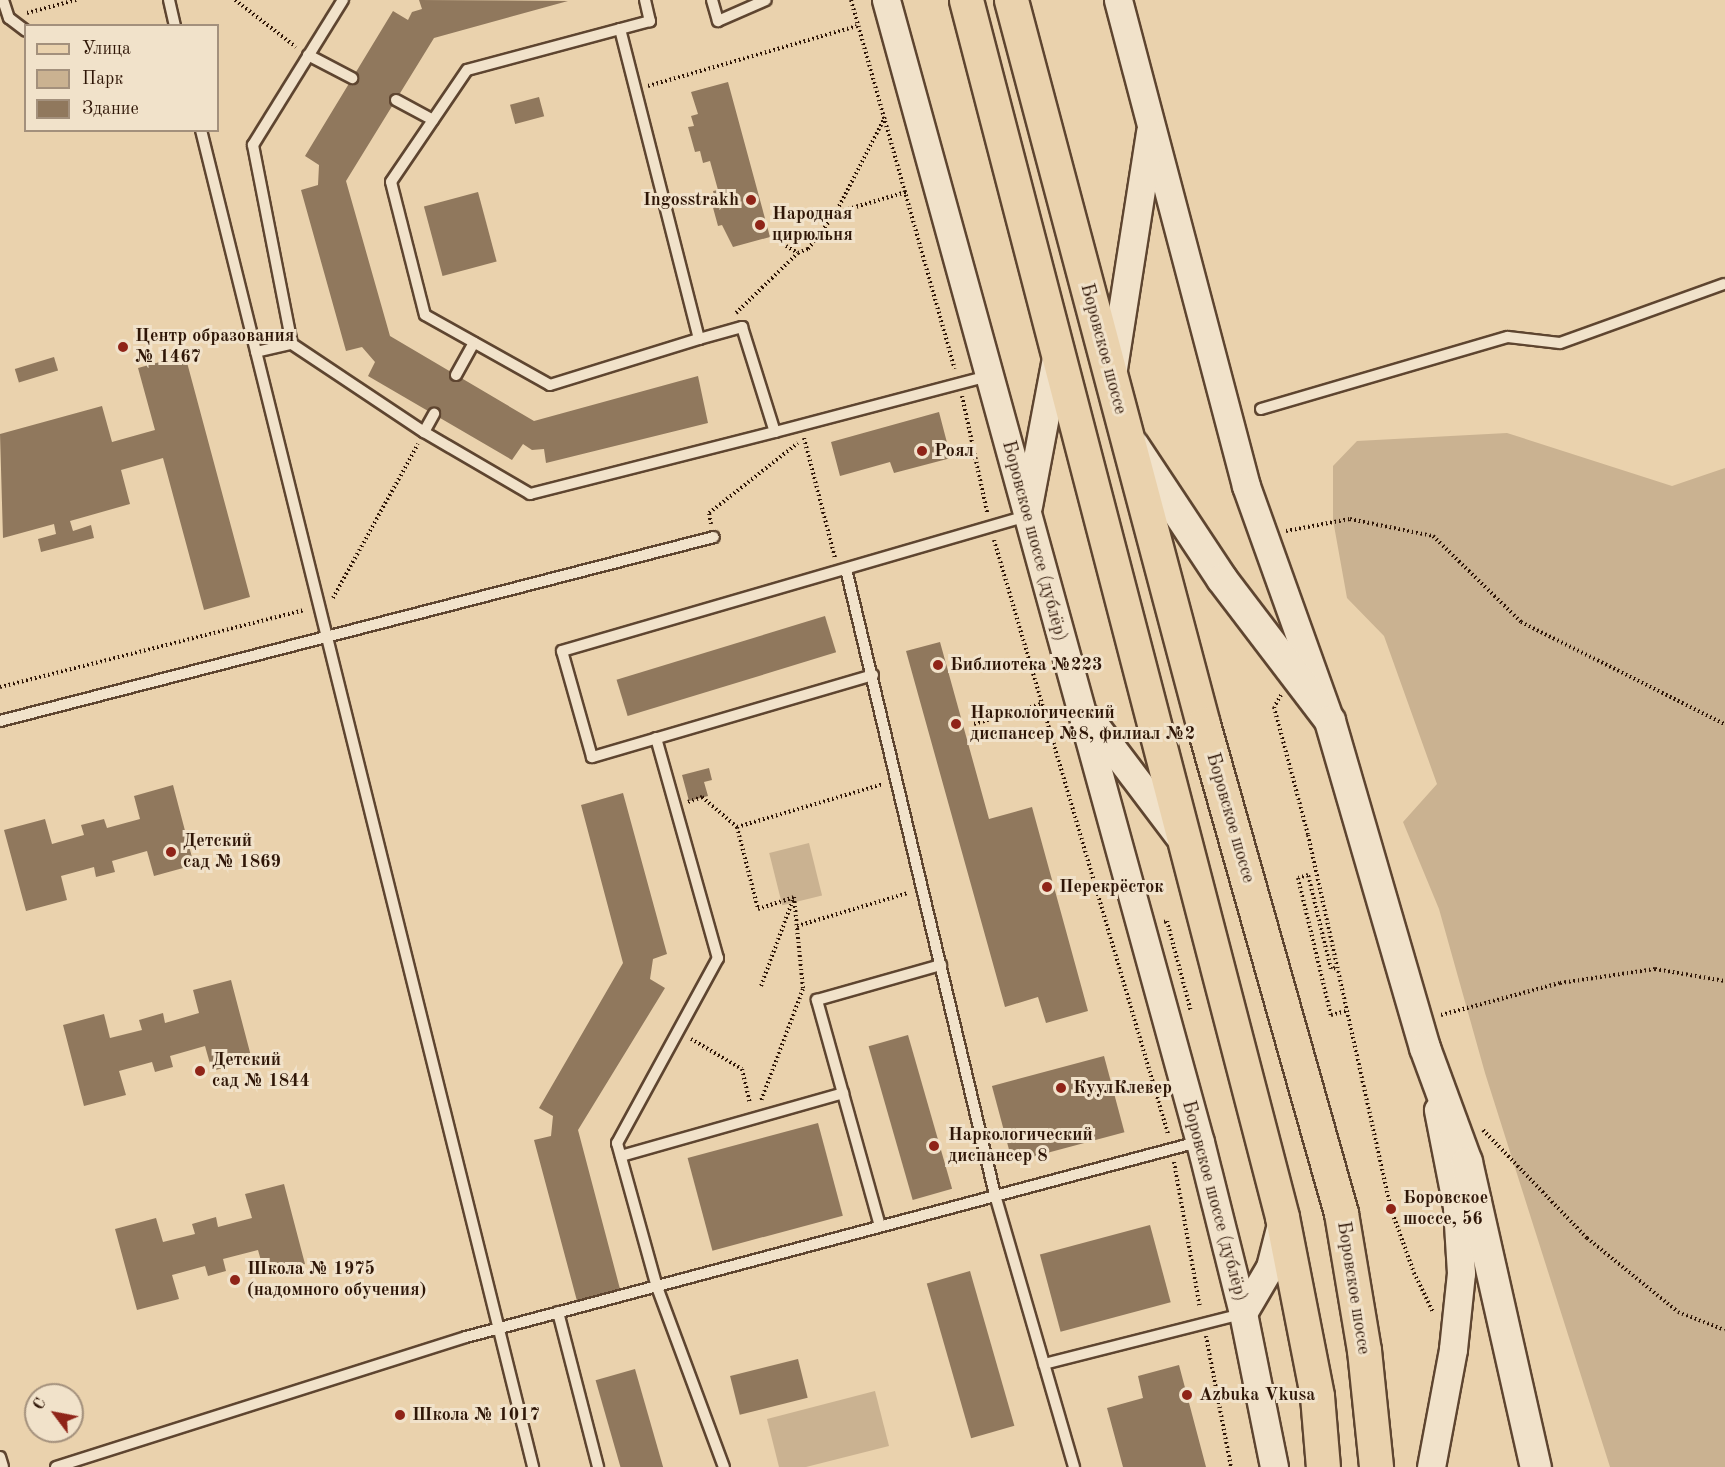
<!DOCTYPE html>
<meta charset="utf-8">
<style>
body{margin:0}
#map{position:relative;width:1725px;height:1467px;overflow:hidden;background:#ead2ad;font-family:"Old Standard TT",serif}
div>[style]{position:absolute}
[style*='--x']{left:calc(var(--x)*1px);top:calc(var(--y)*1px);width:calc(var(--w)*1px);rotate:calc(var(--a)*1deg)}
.green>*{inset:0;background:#cab291;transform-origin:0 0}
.building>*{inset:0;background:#90785d;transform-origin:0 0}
.path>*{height:4px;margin-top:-2px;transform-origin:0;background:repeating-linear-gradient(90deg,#2f1607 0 1.5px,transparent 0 4.5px)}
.roads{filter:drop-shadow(2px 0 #5e4530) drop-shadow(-2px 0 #5e4530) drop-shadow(0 2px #5e4530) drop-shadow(0 -2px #5e4530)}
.service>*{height:10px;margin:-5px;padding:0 5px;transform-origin:5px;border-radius:5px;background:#f1e2ca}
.tertiary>*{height:27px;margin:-13.5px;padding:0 13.5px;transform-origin:13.5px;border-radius:13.5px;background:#f1e2ca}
.secondary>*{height:30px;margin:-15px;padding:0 15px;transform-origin:15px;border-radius:15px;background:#f1e2ca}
.primary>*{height:33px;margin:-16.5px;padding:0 16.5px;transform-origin:16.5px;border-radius:16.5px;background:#ead2ad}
.dots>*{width:16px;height:16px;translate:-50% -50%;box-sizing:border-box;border:3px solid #f1e2ca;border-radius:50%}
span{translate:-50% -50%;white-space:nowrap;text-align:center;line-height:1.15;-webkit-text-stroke:6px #f1e2ca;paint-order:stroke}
.poi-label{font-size:18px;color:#2f1607;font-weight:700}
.right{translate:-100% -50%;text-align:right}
.left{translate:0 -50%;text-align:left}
.street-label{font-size:18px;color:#2f1607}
.legend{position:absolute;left:24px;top:24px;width:195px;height:108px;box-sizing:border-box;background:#f1e2ca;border:2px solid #a3907c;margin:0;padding:8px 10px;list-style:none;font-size:18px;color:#2f1607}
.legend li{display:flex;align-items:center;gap:12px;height:30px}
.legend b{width:30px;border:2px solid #a3907c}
.north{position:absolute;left:24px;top:1383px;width:60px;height:60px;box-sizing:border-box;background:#f1e2ca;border:2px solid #a3907c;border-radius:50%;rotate:302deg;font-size:16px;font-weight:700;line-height:24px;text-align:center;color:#2f1607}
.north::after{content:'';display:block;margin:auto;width:21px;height:27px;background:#8f2418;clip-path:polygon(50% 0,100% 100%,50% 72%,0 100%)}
</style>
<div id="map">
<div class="green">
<i style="clip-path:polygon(1507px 433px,1672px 486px,1725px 468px,1725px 1467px,1610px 1467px,1485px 1073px,1439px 909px,1403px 822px,1437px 784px,1384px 636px,1347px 598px,1333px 520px,1333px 466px,1357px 441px)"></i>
<i style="left:809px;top:843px;width:54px;height:41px;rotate:76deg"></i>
<i style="clip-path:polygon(875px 1391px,889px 1446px,806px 1467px,779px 1467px,767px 1419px)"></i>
</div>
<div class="building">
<i style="clip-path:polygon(419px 0,568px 1px,434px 38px,346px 181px,390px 336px,534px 421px,698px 376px,708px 423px,546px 463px,544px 449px,532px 450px,523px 444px,512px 460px,368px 376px,375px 362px,362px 347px,346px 351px,301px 190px,318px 185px,319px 165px,305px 156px,393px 11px,408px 20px,412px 12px,422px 9px)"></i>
<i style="clip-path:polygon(728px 82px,770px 237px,733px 247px,722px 225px,718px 226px,712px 204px,716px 203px,713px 191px,718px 190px,710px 161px,703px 163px,700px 151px,695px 152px,688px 127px,694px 126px,691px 116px,698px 114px,691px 92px)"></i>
<i style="left:539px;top:97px;width:20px;height:30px;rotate:75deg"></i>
<i style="left:478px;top:192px;width:72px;height:56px;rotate:75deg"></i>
<i style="clip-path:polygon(185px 355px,250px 597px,204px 610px,163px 458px,121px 470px,130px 504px,70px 521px,73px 531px,91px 525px,94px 538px,41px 552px,38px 539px,56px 534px,54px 524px,3px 538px,0 434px,102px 406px,112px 442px,155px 430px,138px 368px)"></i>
<i style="left:54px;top:357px;width:14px;height:41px;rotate:73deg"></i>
<i style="clip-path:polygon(939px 412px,951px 458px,894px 473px,890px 462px,840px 476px,831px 442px)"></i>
<i style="left:825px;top:616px;width:38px;height:218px;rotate:73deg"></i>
<i style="clip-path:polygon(940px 642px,989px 819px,1032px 807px,1088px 1011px,1046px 1023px,1038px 997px,1005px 1007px,906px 651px)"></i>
<i style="clip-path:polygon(709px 768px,712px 780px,704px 782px,708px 796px,689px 801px,682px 775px)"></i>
<i style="clip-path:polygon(173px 785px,194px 865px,154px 876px,147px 851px,112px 861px,115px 872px,96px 877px,94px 867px,61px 876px,67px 900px,26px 911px,4px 830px,45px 819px,52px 844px,84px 835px,81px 825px,104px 819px,107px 828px,140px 819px,134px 796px)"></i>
<i style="clip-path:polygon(623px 793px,667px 954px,653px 959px,650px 979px,665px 988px,578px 1130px,620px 1289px,577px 1301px,534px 1140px,551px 1136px,553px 1116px,539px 1108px,623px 963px,581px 805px)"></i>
<i style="clip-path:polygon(231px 980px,252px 1060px,212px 1071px,205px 1046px,170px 1056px,173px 1067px,155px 1072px,152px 1062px,119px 1071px,126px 1095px,84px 1106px,63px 1025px,104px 1014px,110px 1038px,142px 1030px,139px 1020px,163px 1013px,165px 1023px,199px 1013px,193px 990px)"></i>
<i style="left:908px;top:1035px;width:160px;height:41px;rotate:74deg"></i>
<i style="left:1104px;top:1056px;width:79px;height:116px;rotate:75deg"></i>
<i style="left:818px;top:1123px;width:96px;height:135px;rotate:75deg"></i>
<i style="clip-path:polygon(284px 1184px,305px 1264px,265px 1275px,258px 1250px,223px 1259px,226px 1271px,208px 1276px,205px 1266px,172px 1275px,179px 1299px,137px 1310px,115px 1229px,156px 1218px,163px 1242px,195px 1234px,192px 1224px,216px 1217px,218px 1227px,252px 1218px,245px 1194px)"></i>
<i style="left:1150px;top:1225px;width:80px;height:114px;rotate:75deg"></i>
<i style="left:970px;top:1271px;width:161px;height:45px;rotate:74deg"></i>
<i style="left:798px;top:1359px;width:40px;height:70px;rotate:76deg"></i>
<i style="clip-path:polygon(1179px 1365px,1206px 1467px,1123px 1467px,1107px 1408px,1143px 1398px,1138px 1376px)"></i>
<i style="left:635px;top:1369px;width:102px;height:41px;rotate:74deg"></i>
</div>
<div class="path">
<i style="--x:235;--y:0;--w:77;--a:37.6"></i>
<i style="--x:851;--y:0;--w:383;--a:74.3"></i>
<i style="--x:27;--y:13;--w:51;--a:-14.9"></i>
<i style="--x:648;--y:86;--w:217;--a:-16"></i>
<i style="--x:835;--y:213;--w:74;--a:-16.5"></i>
<i style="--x:786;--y:246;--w:14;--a:30"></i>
<i style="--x:736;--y:313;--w:86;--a:-44.1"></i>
<i style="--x:798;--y:253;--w:11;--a:-22"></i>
<i style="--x:808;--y:249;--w:44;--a:-52.4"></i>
<i style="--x:835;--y:214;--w:109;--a:-62.7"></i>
<i style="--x:962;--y:396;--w:119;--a:77.8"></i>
<i style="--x:804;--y:438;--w:124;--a:75.5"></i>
<i style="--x:711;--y:524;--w:11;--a:-100"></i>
<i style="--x:709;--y:513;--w:113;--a:-38.2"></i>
<i style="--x:1286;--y:531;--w:65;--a:-10.6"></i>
<i style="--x:1350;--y:519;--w:85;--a:11.6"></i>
<i style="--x:1433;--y:536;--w:123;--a:44.3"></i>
<i style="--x:1521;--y:622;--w:228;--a:26.6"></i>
<i style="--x:994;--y:540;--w:619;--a:73.67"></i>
<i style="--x:333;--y:598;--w:176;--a:-61.1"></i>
<i style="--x:0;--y:687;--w:314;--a:-14.2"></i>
<i style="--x:1281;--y:695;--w:14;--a:120"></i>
<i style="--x:1274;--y:707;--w:132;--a:75.1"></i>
<i style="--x:1308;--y:835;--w:383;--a:77.5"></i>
<i style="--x:1391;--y:1209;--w:68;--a:70.2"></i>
<i style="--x:1414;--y:1273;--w:43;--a:64"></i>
<i style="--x:974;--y:724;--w:70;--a:-16.6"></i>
<i style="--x:688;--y:802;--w:15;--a:-20"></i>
<i style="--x:702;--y:797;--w:46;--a:40.6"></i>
<i style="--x:737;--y:827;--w:85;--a:75.6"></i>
<i style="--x:758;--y:909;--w:38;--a:-18"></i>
<i style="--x:737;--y:827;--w:152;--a:-16.4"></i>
<i style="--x:1164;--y:922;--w:3;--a:-18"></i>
<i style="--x:1167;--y:921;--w:94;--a:75.2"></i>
<i style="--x:797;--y:926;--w:116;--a:-16.6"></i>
<i style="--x:1335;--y:968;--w:4;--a:166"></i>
<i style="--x:1331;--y:969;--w:97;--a:-103.7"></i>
<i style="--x:1308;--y:875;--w:10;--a:163"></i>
<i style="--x:1298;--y:878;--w:141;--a:76.5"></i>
<i style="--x:1331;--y:1015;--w:16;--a:-15"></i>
<i style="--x:761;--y:986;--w:95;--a:-69.7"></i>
<i style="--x:794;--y:897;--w:92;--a:84.4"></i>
<i style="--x:803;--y:989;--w:120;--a:110.6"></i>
<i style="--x:1441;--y:1015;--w:123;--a:-15.1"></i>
<i style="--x:1560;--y:983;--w:96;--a:-8.4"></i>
<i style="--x:1655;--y:969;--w:71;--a:9.7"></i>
<i style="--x:691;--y:1039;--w:59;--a:30.5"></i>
<i style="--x:742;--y:1069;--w:35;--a:77"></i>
<i style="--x:1483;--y:1130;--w:150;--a:46.1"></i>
<i style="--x:1587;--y:1238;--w:117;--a:39.1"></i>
<i style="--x:1678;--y:1312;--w:50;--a:21"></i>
<i style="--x:1174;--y:1162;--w:148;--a:79.9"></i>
<i style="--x:1206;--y:1336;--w:133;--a:79.2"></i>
</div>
<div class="roads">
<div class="service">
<i style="--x:3;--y:0;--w:19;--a:72"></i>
<i style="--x:9;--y:18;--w:21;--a:37"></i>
<i style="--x:169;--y:0;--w:27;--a:77"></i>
<i style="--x:645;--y:0;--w:22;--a:77"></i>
<i style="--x:650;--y:21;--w:31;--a:165"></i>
<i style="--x:620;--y:29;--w:320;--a:75.7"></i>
<i style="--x:699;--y:339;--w:45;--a:-15.6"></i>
<i style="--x:742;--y:327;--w:110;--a:72.6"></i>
<i style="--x:775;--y:432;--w:220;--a:-14.7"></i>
<i style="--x:712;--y:0;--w:22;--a:74"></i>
<i style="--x:718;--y:21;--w:52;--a:-23.6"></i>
<i style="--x:620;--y:29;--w:158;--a:165"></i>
<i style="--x:467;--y:70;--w:135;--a:124.2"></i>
<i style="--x:391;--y:182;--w:137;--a:75.7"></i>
<i style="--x:425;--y:315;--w:143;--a:29.2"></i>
<i style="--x:550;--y:385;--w:156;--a:-17.2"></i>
<i style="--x:308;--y:55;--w:50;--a:27.6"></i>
<i style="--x:396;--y:100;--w:42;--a:28.4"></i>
<i style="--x:201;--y:130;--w:1378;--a:76.05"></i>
<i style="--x:292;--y:344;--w:203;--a:-101.1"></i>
<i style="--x:253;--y:145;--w:171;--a:-58.2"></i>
<i style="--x:256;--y:352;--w:37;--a:-13"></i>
<i style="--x:292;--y:344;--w:159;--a:33.7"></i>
<i style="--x:424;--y:432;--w:123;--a:30.3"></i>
<i style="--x:530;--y:494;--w:253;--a:-14.2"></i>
<i style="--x:456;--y:375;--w:37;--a:-61"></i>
<i style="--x:1261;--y:409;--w:257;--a:-16.3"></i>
<i style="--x:1508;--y:337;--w:52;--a:6.6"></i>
<i style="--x:1560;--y:343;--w:174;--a:-19.8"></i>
<i style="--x:424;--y:432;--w:21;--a:-61"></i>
<i style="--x:846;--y:569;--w:643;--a:76.61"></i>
<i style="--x:995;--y:1195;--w:283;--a:73.8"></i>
<i style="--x:873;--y:675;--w:293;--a:163.7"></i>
<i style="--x:592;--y:757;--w:110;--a:-105.8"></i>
<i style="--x:562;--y:651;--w:483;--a:-16.2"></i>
<i style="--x:0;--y:721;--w:737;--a:-14.45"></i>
<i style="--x:656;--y:738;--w:229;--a:74.3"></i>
<i style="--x:718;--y:958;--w:211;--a:118.6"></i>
<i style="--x:617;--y:1143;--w:149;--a:74.5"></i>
<i style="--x:657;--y:1287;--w:192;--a:69.6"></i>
<i style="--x:621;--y:1156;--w:231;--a:-15.8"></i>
<i style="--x:880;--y:1226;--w:235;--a:-105.6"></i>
<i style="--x:817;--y:1000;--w:129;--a:-15.8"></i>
<i style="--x:558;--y:1312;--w:160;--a:75.5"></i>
<i style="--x:1044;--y:1364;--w:203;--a:-14.2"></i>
<i style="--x:0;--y:1457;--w:10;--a:73"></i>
<i style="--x:56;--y:1467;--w:430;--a:-17.6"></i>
<i style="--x:466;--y:1337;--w:758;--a:-14.92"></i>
</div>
<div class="tertiary">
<i style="--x:886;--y:0;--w:1184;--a:74.63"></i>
<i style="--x:1200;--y:1142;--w:176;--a:75.9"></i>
<i style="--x:1243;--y:1313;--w:157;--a:78.6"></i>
<i style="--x:1118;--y:0;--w:503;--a:75.24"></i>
<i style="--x:1246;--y:486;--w:240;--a:70.3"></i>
<i style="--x:1112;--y:375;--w:246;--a:-81.1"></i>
<i style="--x:1028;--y:506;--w:157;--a:-79.3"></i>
<i style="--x:1091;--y:720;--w:144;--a:52.9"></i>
<i style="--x:1243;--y:1313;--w:53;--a:-59.6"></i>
<i style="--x:1270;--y:1267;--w:44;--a:-75.7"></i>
<i style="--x:1431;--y:1467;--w:120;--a:-79.4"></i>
<i style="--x:1453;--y:1349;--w:76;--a:-84"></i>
<i style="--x:1461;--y:1273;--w:66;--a:-93.5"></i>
<i style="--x:1457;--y:1207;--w:99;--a:-101.1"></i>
</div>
<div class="secondary">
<i style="--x:1134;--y:446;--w:159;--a:56.5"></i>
<i style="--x:1222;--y:579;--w:178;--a:52.7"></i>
<i style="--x:1330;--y:721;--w:341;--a:73.8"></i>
<i style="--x:1425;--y:1048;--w:121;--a:69.8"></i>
<i style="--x:1467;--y:1162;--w:313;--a:77.3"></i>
</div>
<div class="primary">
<i style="--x:966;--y:0;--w:1257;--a:75.44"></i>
<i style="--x:1282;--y:1217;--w:182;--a:78.9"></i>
<i style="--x:1317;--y:1396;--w:71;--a:85.2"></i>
<i style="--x:1011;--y:0;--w:749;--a:75.15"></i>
<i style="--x:1203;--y:724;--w:508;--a:74.24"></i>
<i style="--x:1341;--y:1213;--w:139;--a:80.5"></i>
<i style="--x:1364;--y:1350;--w:118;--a:84.1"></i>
</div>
</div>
<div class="dots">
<i style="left:751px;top:200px;background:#8f2418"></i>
<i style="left:760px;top:225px;background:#8f2418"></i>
<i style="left:123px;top:347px;background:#8f2418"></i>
<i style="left:922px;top:451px;background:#8f2418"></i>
<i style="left:938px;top:665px;background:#8f2418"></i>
<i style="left:956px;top:724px;background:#8f2418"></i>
<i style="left:171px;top:852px;background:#8f2418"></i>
<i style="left:1047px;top:887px;background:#8f2418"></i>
<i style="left:200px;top:1071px;background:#8f2418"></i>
<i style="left:1061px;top:1088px;background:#8f2418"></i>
<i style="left:934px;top:1146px;background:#8f2418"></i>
<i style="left:1391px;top:1209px;background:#8f2418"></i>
<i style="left:235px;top:1280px;background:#8f2418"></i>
<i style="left:1187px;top:1395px;background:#8f2418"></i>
<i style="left:400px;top:1415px;background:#8f2418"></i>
</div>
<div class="poi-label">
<span class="right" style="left:739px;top:200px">Ingosstrakh</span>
<span class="left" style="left:772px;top:225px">Народная<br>цирюльня</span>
<span class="left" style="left:135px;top:347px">Центр образования<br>№ 1467</span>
<span class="left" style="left:934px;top:451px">Роял</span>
<span class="left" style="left:950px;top:665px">Библиотека №223</span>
<span class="left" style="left:970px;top:724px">Наркологический<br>диспансер №8, филиал №2</span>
<span class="left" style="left:183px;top:852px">Детский<br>сад № 1869</span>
<span class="left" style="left:1059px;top:887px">Перекрёсток</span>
<span class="left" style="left:212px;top:1071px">Детский<br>сад № 1844</span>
<span class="left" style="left:1073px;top:1088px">КуулКлевер</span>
<span class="left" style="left:948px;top:1146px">Наркологический<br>диспансер 8</span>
<span class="left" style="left:1403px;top:1209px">Боровское<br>шоссе, 56</span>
<span class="left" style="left:247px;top:1280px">Школа № 1975<br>(надомного обучения)</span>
<span class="left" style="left:1199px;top:1395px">Azbuka Vkusa</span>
<span class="left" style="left:412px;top:1415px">Школа № 1017</span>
</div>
<div class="street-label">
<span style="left:1103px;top:349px;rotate:75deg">Боровское шоссе</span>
<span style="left:1034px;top:541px;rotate:75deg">Боровское шоссе (дублёр)</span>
<span style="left:1230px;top:818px;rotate:74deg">Боровское шоссе</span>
<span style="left:1214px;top:1201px;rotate:75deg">Боровское шоссе (дублёр)</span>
<span style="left:1353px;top:1288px;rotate:81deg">Боровское шоссе</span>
</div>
<ul class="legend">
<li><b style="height:8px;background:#ead2ad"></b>Улица</li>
<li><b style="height:16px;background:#cab291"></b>Парк</li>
<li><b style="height:16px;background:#90785d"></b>Здание</li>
</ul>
<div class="north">С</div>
</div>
